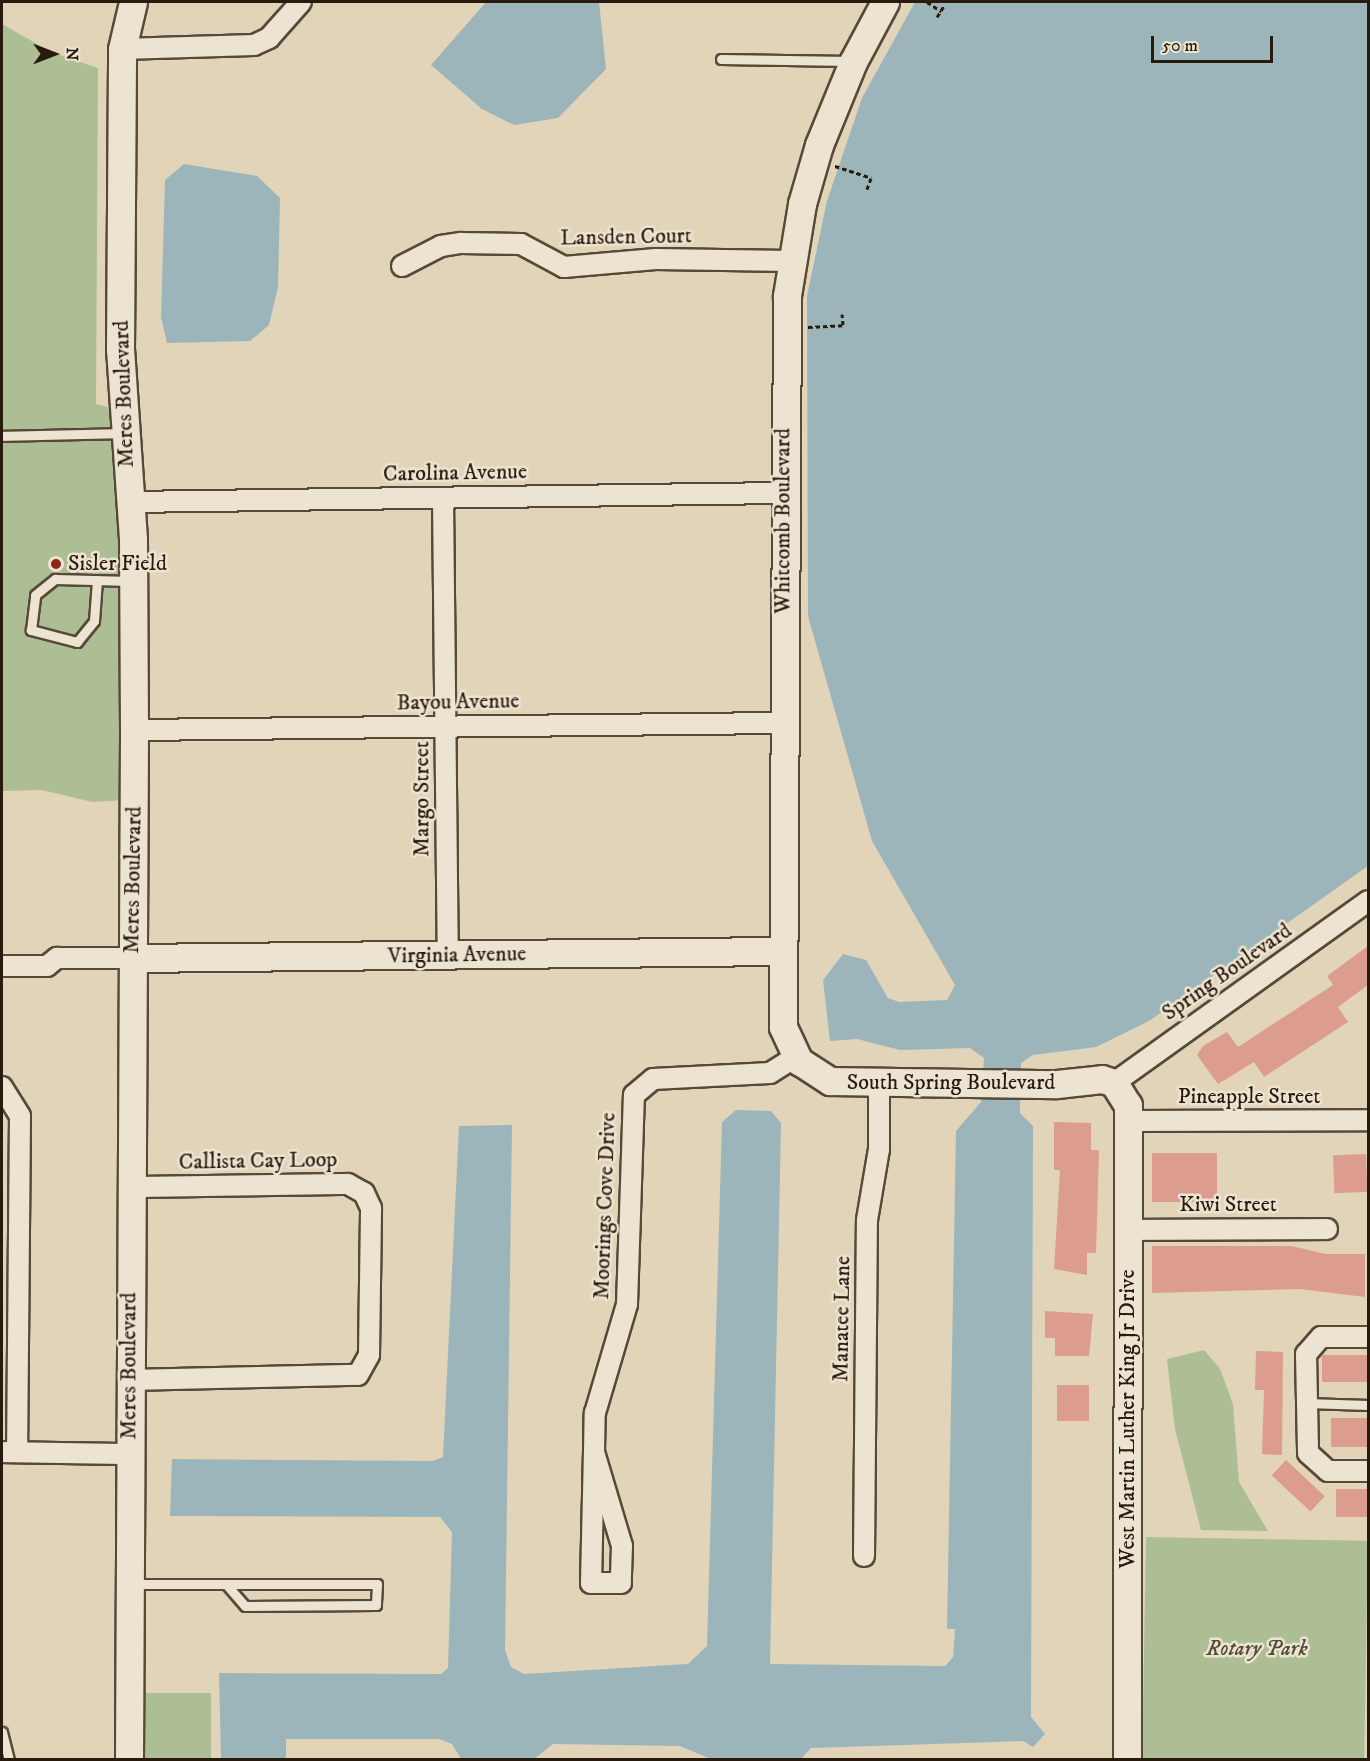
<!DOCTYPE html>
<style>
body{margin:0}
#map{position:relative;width:1370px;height:1761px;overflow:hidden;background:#e2d4b8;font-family:"IM FELL DW Pica",serif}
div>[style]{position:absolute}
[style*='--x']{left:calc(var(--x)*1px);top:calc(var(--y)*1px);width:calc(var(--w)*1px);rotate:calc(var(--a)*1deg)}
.green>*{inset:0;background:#adbe94;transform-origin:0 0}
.water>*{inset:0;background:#9bb5ba}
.building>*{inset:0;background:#dd9d8e;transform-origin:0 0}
.path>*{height:3px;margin-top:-1.5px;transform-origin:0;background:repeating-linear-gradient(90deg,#281b0d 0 4.5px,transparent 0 7.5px)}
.roads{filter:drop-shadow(2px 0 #564938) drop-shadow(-2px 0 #564938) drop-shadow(0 2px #564938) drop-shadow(0 -2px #564938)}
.lane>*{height:9px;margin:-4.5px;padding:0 4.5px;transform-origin:4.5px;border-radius:4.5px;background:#ece3d1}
.street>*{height:20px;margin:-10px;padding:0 10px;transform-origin:10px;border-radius:10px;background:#ece3d1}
.secondary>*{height:27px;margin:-13.5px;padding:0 13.5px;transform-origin:13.5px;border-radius:13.5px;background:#ece3d1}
.dots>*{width:16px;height:16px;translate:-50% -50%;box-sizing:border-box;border:3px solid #ece3d1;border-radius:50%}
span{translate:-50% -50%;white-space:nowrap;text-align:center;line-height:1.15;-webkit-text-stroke:5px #ece3d1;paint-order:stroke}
.street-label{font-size:22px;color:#281b0d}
.poi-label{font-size:22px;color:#281b0d}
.left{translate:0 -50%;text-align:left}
.park-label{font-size:22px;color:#504c36;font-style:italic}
.frame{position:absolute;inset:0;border:3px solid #281b0d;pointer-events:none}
.north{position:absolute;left:24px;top:24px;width:60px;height:60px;-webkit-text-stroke:4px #ece3d1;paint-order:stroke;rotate:90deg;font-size:16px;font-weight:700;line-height:24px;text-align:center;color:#281b0d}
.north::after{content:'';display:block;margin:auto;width:21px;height:27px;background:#281b0d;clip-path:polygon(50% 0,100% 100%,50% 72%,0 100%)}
.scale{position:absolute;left:1151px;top:36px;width:122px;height:27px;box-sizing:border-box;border:3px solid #281b0d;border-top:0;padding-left:8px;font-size:18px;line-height:21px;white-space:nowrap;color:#281b0d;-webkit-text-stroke:4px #ece3d1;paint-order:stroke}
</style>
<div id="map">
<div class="green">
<i style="clip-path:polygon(2px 24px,51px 52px,98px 68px,96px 404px,111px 408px,123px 540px,125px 800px,92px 802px,42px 790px,2px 791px)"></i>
<i style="clip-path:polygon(1204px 1350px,1220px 1369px,1233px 1404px,1239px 1482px,1268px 1531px,1201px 1530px,1175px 1429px,1167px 1359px)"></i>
<i style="left:1146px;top:1537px;width:222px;height:222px;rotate:1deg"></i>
<i style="left:138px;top:1693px;width:73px;height:66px"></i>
</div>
<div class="water">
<i style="clip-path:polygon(486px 2px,599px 2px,606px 69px,558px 118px,514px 125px,482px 109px,431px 65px)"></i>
<i style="clip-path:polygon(915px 2px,1368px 2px,1368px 866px,1149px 1021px,1096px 1047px,1033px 1055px,1021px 1063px,1020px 1113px,1033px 1126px,1031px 1717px,1045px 1734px,1033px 1747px,1023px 1741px,811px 1748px,800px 1760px,711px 1759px,680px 1746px,553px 1744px,534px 1759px,461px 1759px,452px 1744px,439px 1739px,286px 1739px,286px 1759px,221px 1759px,219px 1673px,441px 1674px,448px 1668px,452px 1532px,440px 1517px,170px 1516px,172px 1459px,433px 1461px,443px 1457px,459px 1126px,512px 1125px,505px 1650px,511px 1667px,524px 1674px,688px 1664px,707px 1646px,722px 1122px,736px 1110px,771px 1111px,781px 1123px,770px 1664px,945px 1666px,953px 1657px,955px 1629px,947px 1629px,956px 1131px,981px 1102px,984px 1058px,970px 1048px,900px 1050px,857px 1039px,830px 1041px,823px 980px,843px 954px,866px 960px,888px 998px,899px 1002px,947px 1000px,955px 985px,872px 841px,808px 616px,807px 296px,827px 201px,862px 98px)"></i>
<i style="clip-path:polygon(184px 164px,257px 176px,280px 198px,278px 287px,269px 325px,250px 341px,167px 343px,161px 317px,165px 180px)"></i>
</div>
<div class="building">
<i style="clip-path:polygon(1368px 946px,1368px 985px,1338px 1007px,1348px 1022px,1264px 1077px,1254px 1062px,1218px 1084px,1197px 1055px,1203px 1046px,1227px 1032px,1238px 1047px,1333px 985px,1327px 976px)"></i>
<i style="clip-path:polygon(1054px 1122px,1091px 1123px,1091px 1150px,1099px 1150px,1096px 1253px,1087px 1253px,1087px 1275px,1054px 1269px,1060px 1170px,1054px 1170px)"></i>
<i style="left:1217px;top:1153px;width:49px;height:65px;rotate:90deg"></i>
<i style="left:1366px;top:1154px;width:38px;height:33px;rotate:88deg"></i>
<i style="clip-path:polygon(1152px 1246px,1291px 1246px,1326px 1254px,1365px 1254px,1365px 1297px,1300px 1289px,1152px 1293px)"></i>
<i style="clip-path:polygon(1045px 1311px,1093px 1314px,1089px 1356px,1055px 1356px,1055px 1338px,1045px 1338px)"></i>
<i style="clip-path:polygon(1256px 1351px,1283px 1352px,1282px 1455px,1262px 1454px,1264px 1390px,1255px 1390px)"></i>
<i style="left:1322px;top:1355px;width:46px;height:27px"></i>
<i style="left:1057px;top:1385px;width:32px;height:36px"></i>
<i style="left:1331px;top:1418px;width:37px;height:29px"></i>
<i style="left:1286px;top:1460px;width:53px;height:21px;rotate:43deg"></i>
<i style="left:1336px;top:1489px;width:32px;height:28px"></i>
</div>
<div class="path">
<i style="--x:927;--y:2;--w:17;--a:33"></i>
<i style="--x:937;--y:17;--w:15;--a:-58"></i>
<i style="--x:835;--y:166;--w:38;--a:18"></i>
<i style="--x:871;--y:178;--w:12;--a:110"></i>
<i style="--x:808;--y:327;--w:35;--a:-3"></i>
<i style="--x:843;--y:325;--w:11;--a:-95"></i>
</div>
<div class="roads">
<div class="lane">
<i style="--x:721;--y:59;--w:129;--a:0.9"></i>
<i style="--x:2;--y:436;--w:120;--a:-1.4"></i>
<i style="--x:97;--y:580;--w:41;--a:94.2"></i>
<i style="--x:94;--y:621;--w:27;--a:129"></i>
<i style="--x:77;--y:642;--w:48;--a:-165.4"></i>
<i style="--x:31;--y:630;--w:35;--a:-83"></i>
<i style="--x:35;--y:595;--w:26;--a:-39"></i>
<i style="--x:55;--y:579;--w:76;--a:1.5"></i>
<i style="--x:1306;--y:1403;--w:62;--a:1.8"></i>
<i style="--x:133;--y:1584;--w:244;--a:0"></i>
<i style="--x:377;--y:1584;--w:21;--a:93"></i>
<i style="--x:376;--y:1605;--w:131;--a:179.6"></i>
<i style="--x:245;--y:1606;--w:29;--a:-131"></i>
<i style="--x:2;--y:1732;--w:29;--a:76"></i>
</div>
<div class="street">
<i style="--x:122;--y:49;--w:132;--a:-1.7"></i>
<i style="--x:254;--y:45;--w:17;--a:-25"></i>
<i style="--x:269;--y:38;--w:48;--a:-48.4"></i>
<i style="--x:402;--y:266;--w:44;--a:-27.1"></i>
<i style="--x:441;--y:246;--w:20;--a:-9"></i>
<i style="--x:461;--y:243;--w:60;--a:1"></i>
<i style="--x:521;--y:244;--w:49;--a:28.1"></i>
<i style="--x:564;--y:267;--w:92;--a:-5"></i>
<i style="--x:656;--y:259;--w:135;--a:0.8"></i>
<i style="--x:443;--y:498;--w:458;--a:89.4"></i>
<i style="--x:129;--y:502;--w:653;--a:-0.79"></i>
<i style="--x:134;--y:730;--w:649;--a:-0.62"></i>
<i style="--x:2;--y:966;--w:45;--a:0"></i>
<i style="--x:47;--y:966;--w:13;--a:-39"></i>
<i style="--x:57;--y:958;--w:75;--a:0"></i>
<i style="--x:1114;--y:1083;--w:312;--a:-35.6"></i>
<i style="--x:2;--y:1087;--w:34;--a:58"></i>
<i style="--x:20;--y:1116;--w:336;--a:90.5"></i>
<i style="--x:1130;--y:1121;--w:238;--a:-0.2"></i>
<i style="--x:1129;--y:1230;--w:198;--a:-0.3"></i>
<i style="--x:1368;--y:1337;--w:47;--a:180"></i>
<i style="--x:1321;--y:1337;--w:23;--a:131"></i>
<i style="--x:1306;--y:1354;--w:99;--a:88.8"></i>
<i style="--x:1308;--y:1453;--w:27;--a:42"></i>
<i style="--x:1328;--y:1471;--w:40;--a:0"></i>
<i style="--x:129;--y:1380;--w:229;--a:-1.3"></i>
<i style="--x:358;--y:1375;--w:23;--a:-61"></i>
<i style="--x:369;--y:1355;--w:147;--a:-89.2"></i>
<i style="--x:371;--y:1208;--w:17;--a:-115"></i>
<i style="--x:364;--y:1193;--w:18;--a:-151"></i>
<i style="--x:348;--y:1184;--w:218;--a:179.2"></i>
<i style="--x:2;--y:1452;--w:127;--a:0.9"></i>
<i style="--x:594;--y:1452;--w:98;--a:73.4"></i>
<i style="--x:622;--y:1546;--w:37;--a:92"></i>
<i style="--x:621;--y:1583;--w:30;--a:180"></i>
<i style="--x:591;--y:1583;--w:131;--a:-88.7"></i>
<i style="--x:594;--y:1452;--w:39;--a:-89"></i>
<i style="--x:595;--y:1413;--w:114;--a:-73.6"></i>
<i style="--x:627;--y:1304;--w:209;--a:-88.1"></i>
<i style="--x:634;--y:1095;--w:25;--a:-40"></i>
<i style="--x:653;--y:1079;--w:117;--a:-2.9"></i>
<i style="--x:770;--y:1073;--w:31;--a:-32"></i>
<i style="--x:864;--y:1556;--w:336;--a:-89.5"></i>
<i style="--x:867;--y:1220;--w:72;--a:-80.4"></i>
<i style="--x:879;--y:1149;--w:66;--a:-90"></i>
</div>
<div class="secondary">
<i style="--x:885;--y:2;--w:68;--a:118.1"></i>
<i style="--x:853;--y:62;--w:90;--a:112.3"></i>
<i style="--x:819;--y:145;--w:61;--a:106.1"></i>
<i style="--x:802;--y:204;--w:93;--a:99.3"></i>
<i style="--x:787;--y:296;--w:731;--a:90.31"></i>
<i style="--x:783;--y:1027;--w:38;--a:65"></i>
<i style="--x:799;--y:1061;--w:37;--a:33"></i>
<i style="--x:830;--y:1081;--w:227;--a:0.8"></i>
<i style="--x:1057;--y:1084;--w:45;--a:-6.3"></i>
<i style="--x:1102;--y:1079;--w:13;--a:18"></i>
<i style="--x:1114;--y:1083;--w:26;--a:58"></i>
<i style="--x:1128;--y:1105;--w:655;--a:90.09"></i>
<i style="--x:132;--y:958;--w:650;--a:-0.62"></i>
<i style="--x:129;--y:1760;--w:1030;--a:-89.72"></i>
<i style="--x:134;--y:730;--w:191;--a:-90.3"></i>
<i style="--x:133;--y:539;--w:190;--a:-93.9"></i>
<i style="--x:120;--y:349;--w:300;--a:-89.6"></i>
<i style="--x:122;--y:49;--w:48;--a:-76.8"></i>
</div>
</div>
<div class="dots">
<i style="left:56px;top:564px;background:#8f2418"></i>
</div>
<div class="street-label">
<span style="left:626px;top:237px;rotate:-1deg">Lansden Court</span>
<span style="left:124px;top:394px;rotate:-92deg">Meres Boulevard</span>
<span style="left:455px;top:473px;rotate:-1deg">Carolina Avenue</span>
<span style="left:783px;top:521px;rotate:-90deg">Whitcomb Boulevard</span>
<span style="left:458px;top:702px;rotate:-1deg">Bayou Avenue</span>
<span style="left:422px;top:799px;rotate:-90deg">Margo Street</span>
<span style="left:133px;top:880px;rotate:-89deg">Meres Boulevard</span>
<span style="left:457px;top:955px;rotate:-1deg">Virginia Avenue</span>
<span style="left:1227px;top:972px;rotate:-35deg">Spring Boulevard</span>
<span style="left:951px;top:1083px">South Spring Boulevard</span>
<span style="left:1249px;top:1097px">Pineapple Street</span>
<span style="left:258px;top:1161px;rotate:-1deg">Callista Cay Loop</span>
<span style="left:1228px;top:1205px">Kiwi Street</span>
<span style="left:605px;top:1206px;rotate:-88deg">Moorings Cove Drive</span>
<span style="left:842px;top:1319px;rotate:-89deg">Manatee Lane</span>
<span style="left:129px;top:1366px;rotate:-90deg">Meres Boulevard</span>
<span style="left:1128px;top:1419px;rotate:-90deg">West Martin Luther King Jr Drive</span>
</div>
<div class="poi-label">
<span class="left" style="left:68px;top:564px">Sisler Field</span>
</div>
<div class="park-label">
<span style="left:1257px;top:1649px">Rotary Park</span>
</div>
<div class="frame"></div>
<div class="north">N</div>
<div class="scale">50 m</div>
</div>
